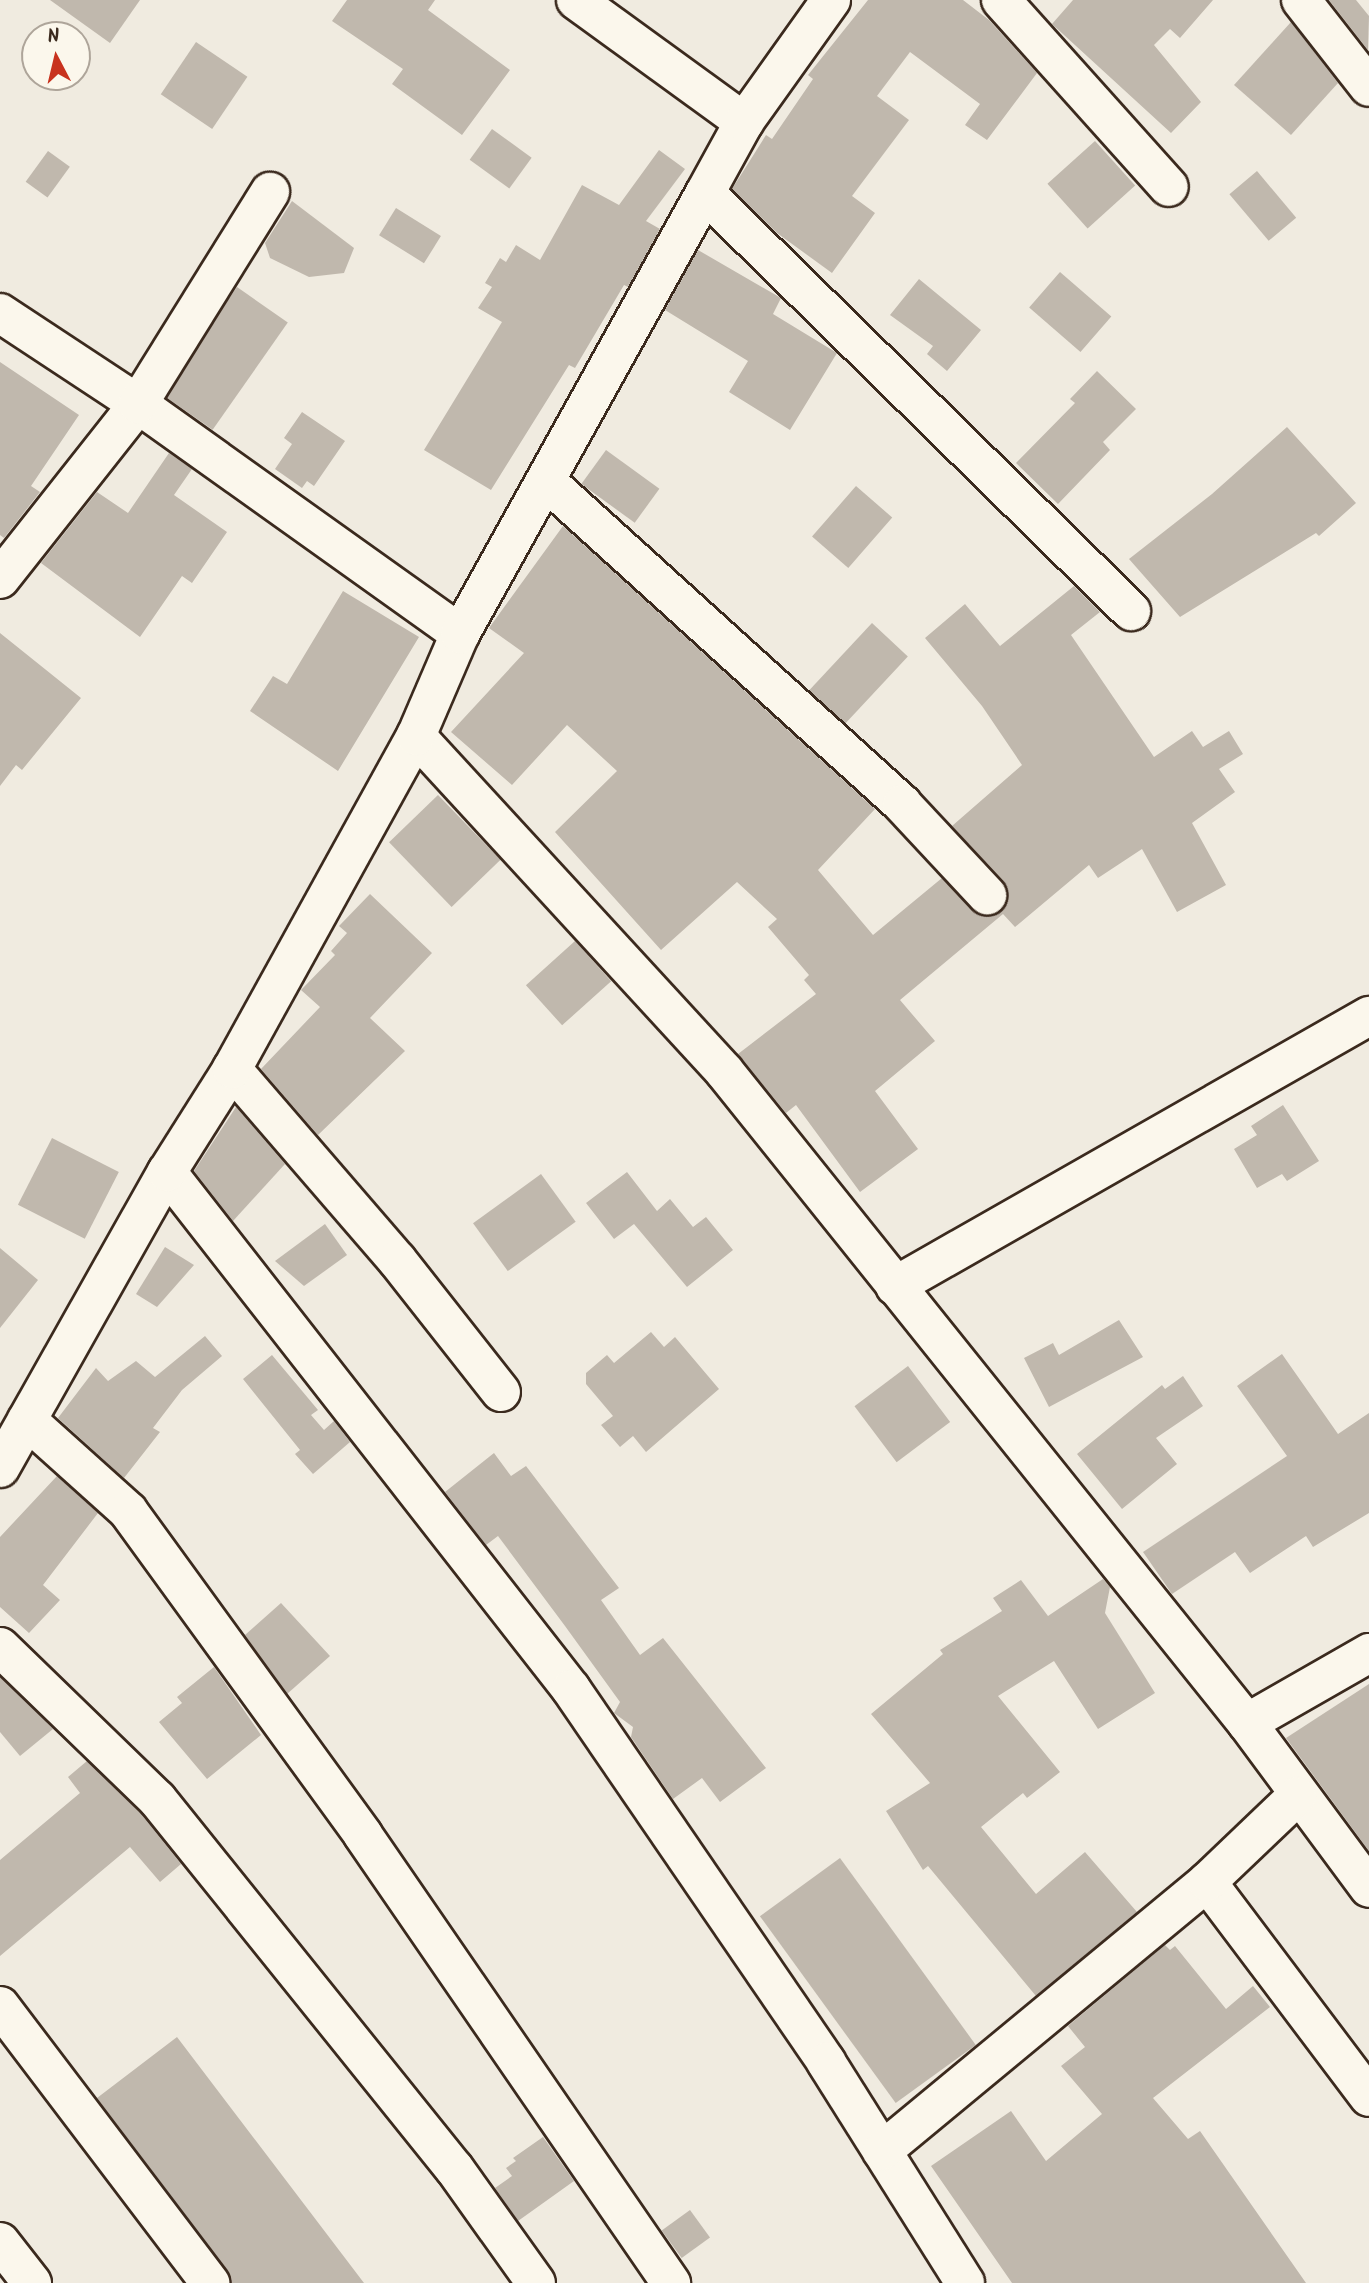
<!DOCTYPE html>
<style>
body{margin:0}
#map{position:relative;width:1369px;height:2283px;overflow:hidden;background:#f0ebe0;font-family:Kalam,sans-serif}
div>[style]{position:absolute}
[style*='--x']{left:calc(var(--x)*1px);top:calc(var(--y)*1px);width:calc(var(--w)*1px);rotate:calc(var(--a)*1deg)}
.building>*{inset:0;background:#c0b8ad;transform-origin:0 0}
.roads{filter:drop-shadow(2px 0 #3b2a1e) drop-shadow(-2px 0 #3b2a1e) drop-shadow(0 2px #3b2a1e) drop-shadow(0 -2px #3b2a1e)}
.minor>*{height:38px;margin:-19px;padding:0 19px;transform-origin:19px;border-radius:19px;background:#fbf7ec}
span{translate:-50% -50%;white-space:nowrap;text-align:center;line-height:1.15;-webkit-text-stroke:6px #fbf7ec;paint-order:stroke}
.north{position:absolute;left:21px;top:21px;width:70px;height:70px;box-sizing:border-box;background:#fbf7ec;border:2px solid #aea59a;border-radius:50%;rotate:353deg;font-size:19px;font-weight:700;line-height:28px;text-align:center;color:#3b2a1e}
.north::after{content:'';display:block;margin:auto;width:24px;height:32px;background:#c8321e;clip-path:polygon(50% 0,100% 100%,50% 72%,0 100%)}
</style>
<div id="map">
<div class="building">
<i style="clip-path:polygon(50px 0,140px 0,110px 43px)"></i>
<i style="clip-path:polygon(347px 0,435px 0,428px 10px,510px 70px,462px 135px,392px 84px,403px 69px,332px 21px)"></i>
<i style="clip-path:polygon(868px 0,963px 0,989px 20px,1037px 73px,987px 140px,965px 125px,980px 104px,910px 52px,877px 96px,909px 120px,852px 196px,875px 213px,832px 273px,777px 233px,732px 189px,766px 135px,772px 139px,813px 79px,808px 75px)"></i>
<i style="clip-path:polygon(1073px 0,1213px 0,1180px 38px,1170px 29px,1154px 45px,1201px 102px,1171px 133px,1052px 24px)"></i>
<i style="clip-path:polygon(1329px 0,1356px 0,1369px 16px,1368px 50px)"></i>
<i style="clip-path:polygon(1291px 22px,1338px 83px,1291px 135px,1234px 85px)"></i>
<i style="left:196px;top:42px;width:62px;height:63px;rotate:34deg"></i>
<i style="left:492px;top:129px;width:49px;height:38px;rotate:36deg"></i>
<i style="left:1095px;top:141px;width:60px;height:64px;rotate:48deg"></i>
<i style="clip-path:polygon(659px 150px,685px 169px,646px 221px,660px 229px,628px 287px,624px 285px,575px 368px,569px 365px,491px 490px,424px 450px,502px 322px,478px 308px,492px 287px,485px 283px,500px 258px,506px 262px,516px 245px,540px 260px,582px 185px,619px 205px)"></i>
<i style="left:48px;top:151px;width:27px;height:38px;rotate:36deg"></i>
<i style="left:1257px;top:171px;width:61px;height:36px;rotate:50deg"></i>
<i style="clip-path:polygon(292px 201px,354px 248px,344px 273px,309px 277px,270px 258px,265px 243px)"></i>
<i style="left:396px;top:208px;width:53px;height:32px;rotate:32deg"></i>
<i style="clip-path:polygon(698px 250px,781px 298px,773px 314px,837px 353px,790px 430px,729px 392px,748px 361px,665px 310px)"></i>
<i style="left:1060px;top:272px;width:68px;height:47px;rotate:41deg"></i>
<i style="clip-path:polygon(919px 279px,981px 330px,947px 371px,927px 354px,933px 346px,890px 315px)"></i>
<i style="left:237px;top:287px;width:62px;height:131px;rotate:35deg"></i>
<i style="clip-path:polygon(0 362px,79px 415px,31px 486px,40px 492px,4px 538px,0 535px)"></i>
<i style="clip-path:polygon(1097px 371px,1136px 409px,1103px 442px,1110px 450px,1058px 504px,1016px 463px,1075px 403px,1070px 399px)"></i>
<i style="clip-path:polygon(302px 412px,345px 441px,314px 486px,307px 481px,302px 488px,275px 469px,292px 444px,284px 438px)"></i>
<i style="clip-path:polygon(1287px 427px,1356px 503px,1319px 536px,1316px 533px,1180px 617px,1129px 559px,1212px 494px)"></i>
<i style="left:606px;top:450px;width:66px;height:42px;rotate:36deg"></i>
<i style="clip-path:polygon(169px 453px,192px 469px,174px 495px,227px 532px,192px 583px,182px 576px,140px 637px,41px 563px,97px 492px,128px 513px)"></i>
<i style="left:856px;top:486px;width:48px;height:67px;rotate:41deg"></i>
<i style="clip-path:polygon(563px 526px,875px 809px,818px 870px,873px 935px,942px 878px,980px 916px,993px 916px,1008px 901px,1003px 880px,952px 826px,1022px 765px,982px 706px,925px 638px,965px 604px,1000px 646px,1074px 586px,1100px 612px,1071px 635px,1154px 757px,1192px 731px,1203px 747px,1229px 731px,1243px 754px,1219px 769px,1235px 792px,1192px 823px,1226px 885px,1177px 912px,1142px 849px,1098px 878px,1089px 865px,1015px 927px,1003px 914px,900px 1000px,935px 1041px,875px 1091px,918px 1149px,860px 1192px,796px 1105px,786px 1113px,738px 1054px,816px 994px,804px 980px,809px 975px,768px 927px,777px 919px,737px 882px,661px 950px,555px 832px,617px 771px,567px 725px,512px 785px,451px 732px,524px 653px,489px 628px)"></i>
<i style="clip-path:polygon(343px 591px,419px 637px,338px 771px,250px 711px,273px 676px,287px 684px)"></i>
<i style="left:872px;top:623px;width:49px;height:92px;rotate:43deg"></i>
<i style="clip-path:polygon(0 633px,81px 698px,22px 770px,16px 765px,0 786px)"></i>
<i style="left:438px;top:795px;width:90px;height:68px;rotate:46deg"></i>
<i style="clip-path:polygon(370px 894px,432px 953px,370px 1018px,405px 1051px,318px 1135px,261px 1069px,320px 1007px,301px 990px,335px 955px,331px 951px,347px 933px,339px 926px)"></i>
<i style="left:575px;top:941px;width:54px;height:66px;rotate:48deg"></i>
<i style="clip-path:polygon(1283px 1105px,1319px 1161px,1287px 1181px,1282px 1174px,1257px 1188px,1234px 1149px,1257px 1135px,1251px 1126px)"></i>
<i style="clip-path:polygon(236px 1107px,285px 1164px,233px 1221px,194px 1171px)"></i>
<i style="left:52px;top:1138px;width:75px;height:75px;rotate:27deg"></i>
<i style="clip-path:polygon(627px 1172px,657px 1211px,670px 1199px,693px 1227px,706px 1217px,733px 1250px,687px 1287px,634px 1224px,614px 1239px,586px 1203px)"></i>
<i style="left:541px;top:1174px;width:59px;height:84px;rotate:54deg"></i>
<i style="clip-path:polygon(325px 1224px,347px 1255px,304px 1286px,275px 1261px)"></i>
<i style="clip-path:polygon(165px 1247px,194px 1265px,157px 1307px,136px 1294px)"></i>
<i style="clip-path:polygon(0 1248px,38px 1280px,0 1328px)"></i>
<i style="clip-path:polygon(1119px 1320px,1143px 1357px,1049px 1407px,1024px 1358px,1053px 1343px,1059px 1355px)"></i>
<i style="clip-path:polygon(651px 1332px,664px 1347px,675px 1337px,719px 1389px,646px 1452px,633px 1436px,620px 1447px,601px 1425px,613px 1416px,586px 1384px,586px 1373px,607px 1355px,614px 1363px)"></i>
<i style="clip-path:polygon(205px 1336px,222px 1356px,182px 1390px,153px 1428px,160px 1432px,124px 1478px,58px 1418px,96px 1368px,108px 1381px,136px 1361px,155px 1377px)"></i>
<i style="clip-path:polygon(1282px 1354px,1338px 1434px,1369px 1413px,1369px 1513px,1313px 1547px,1306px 1536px,1250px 1573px,1235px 1552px,1172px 1594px,1143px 1552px,1287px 1456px,1237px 1386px)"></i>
<i style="clip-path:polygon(272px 1355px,318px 1410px,311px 1415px,324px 1430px,334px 1421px,350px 1442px,313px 1474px,295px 1454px,300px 1450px,243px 1379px)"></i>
<i style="left:908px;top:1366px;width:70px;height:67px;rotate:53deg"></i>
<i style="clip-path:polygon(1183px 1376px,1203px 1406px,1156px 1438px,1177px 1464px,1122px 1509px,1077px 1454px,1162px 1385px,1165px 1389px)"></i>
<i style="clip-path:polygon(494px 1453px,511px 1476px,526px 1466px,619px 1588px,601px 1600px,640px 1655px,663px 1638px,766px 1768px,720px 1802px,702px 1778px,673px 1799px,631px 1737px,633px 1727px,614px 1713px,620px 1702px,565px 1626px,498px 1536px,486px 1545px,445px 1492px)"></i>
<i style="clip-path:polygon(57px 1476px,98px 1513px,43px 1585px,60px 1600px,29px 1633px,0 1607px,0 1537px)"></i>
<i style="clip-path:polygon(1103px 1579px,1110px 1587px,1105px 1613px,1155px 1693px,1098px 1729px,1054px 1661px,998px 1696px,1060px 1772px,1027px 1798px,1023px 1793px,981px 1827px,1036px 1894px,1085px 1852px,1137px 1912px,1036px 1996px,928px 1866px,923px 1870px,886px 1811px,930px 1783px,871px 1714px,943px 1654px,940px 1650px,1002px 1611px,993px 1598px,1021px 1580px,1048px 1616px)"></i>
<i style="clip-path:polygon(281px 1603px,330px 1656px,287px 1694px,245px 1635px)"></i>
<i style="clip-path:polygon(214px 1667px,261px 1735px,207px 1779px,159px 1722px,182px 1703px,177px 1697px)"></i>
<i style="clip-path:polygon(0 1677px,53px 1729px,20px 1756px,0 1732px)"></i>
<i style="clip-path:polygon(1369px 1684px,1369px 1851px,1286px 1738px)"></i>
<i style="clip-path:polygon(87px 1761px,141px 1814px,181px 1864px,160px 1882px,130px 1847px,0 1956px,0 1860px,80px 1793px,68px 1777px)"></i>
<i style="left:840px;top:1858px;width:231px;height:99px;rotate:54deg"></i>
<i style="clip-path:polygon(1165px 1945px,1170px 1950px,1175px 1946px,1226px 2009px,1253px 1986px,1270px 2007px,1153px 2098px,1188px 2139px,1200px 2131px,1306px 2283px,1012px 2283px,931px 2166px,1011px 2111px,1046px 2161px,1102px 2114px,1061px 2066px,1085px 2047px,1068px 2026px)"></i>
<i style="clip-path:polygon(177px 2037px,364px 2283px,231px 2283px,227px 2270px,97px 2098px)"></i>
<i style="clip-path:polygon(543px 2137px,574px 2181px,518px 2221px,495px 2188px,512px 2176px,506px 2168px,516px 2161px,513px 2158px)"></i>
<i style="left:690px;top:2210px;width:34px;height:35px;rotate:54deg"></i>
</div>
<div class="roads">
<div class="minor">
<i style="--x:576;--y:0;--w:208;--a:36"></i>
<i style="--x:1001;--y:0;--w:251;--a:48.1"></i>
<i style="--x:1301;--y:0;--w:110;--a:52"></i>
<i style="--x:705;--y:193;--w:597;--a:44.46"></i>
<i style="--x:0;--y:313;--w:165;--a:33.4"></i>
<i style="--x:138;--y:404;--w:396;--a:35.5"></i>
<i style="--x:546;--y:481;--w:481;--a:42.2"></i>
<i style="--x:902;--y:804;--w:125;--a:47"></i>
<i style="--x:0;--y:579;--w:223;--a:-51.7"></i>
<i style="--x:138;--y:404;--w:250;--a:-58.1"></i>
<i style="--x:416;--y:736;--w:455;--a:47.4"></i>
<i style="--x:724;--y:1071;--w:836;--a:51.27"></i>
<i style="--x:1247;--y:1723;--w:205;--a:53.5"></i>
<i style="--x:232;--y:1069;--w:252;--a:49.2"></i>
<i style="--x:397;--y:1260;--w:168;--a:51.8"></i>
<i style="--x:167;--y:1172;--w:656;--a:51.99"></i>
<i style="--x:571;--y:1689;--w:452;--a:55.6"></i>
<i style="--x:826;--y:2062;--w:261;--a:57.8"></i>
<i style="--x:895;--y:1286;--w:546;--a:-29.67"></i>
<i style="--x:27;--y:1420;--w:136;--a:42"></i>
<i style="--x:128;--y:1511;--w:400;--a:54"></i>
<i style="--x:363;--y:1835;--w:544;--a:55.49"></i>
<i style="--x:0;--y:1468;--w:340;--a:-60.6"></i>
<i style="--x:167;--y:1172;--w:122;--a:-57.7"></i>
<i style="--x:232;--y:1069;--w:380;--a:-61.1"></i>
<i style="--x:416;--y:736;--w:111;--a:-66.7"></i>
<i style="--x:460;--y:634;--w:504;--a:-60.95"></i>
<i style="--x:705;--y:193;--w:81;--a:-61.2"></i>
<i style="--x:744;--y:122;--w:150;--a:-54.5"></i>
<i style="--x:0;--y:1647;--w:219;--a:44.1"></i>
<i style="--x:157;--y:1799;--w:474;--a:51.2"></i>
<i style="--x:454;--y:2168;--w:141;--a:54.5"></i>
<i style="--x:1247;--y:1723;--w:141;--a:-29.8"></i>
<i style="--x:1207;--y:1882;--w:269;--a:53"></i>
<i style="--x:0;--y:2006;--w:348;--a:52.8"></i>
<i style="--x:882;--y:2151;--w:422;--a:-39.6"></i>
<i style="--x:1207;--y:1882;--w:124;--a:-43.7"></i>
<i style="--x:0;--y:2242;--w:52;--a:52"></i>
</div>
</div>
<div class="north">N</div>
</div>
